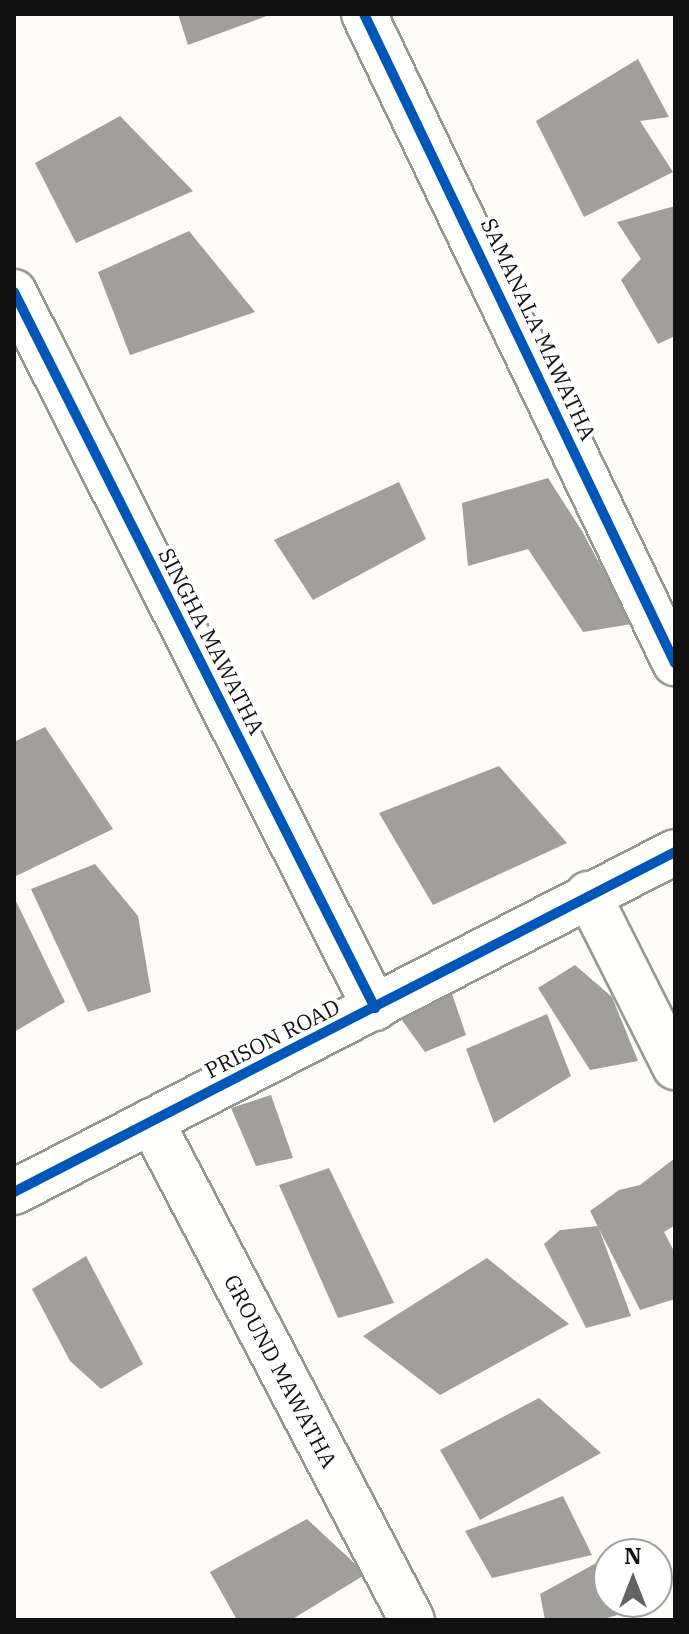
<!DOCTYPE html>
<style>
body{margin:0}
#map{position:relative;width:689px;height:1634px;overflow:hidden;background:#fdfcf7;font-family:"IBM Plex Serif",serif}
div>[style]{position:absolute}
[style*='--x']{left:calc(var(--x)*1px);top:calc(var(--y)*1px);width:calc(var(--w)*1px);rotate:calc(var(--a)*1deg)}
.building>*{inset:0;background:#a19f9c}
.roads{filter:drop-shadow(2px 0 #979795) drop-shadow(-2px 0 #979795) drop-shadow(0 2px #979795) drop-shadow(0 -2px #979795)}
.minor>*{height:44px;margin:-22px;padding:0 22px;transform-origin:22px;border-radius:22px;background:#fffffe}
.cycleway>*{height:10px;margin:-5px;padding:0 5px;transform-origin:5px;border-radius:5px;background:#0057b8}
span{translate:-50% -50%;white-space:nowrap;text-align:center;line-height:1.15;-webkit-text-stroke:8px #fff;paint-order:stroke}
.street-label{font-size:22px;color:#111}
.frame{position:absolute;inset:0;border:16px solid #111;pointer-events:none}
.north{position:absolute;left:593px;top:1538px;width:80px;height:80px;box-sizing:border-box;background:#fff;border:2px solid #a0a0a0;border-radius:50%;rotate:0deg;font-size:22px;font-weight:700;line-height:32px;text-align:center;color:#111}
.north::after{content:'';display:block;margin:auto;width:28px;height:36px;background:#646362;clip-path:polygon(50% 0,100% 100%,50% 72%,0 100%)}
</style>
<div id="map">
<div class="building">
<i style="clip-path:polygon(178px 14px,272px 14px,188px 45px)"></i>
<i style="clip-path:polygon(638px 59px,669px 117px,640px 121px,673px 172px,584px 217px,536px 121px)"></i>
<i style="clip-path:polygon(120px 116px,193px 191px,76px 243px,35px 163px)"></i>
<i style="clip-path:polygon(675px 206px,675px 336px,658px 344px,621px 280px,641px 259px,617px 222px)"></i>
<i style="clip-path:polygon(189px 231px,255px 312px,130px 355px,98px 272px)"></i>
<i style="clip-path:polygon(548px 478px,582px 531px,632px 624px,583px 632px,528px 549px,468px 566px,462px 503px)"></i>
<i style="clip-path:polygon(399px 482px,426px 539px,313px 600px,274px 540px)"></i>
<i style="clip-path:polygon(45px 727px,113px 829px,14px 877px,14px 742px)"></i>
<i style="clip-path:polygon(499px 766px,567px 843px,433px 905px,379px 813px)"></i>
<i style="clip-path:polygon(95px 864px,138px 916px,151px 992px,88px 1012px,31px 889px)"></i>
<i style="clip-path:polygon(14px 897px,65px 1002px,14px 1032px)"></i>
<i style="clip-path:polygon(575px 965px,612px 997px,638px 1061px,590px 1070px,538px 988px)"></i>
<i style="clip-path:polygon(451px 991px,466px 1035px,425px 1052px,399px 1016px)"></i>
<i style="clip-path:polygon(547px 1014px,571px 1076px,494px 1123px,466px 1049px)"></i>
<i style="clip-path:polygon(271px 1095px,293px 1158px,256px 1166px,231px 1108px)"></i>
<i style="clip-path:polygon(675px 1158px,675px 1225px,664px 1232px,675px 1253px,675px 1299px,640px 1310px,590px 1211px,619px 1190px,640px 1185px)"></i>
<i style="clip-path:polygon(329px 1168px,394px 1303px,338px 1318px,279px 1185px)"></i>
<i style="clip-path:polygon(598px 1226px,631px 1316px,586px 1328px,544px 1244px,560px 1230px)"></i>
<i style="clip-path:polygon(86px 1256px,143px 1364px,101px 1389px,70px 1361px,32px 1289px)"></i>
<i style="clip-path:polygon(487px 1258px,569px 1324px,440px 1395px,363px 1336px)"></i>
<i style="clip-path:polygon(539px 1398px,601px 1453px,480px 1520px,440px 1450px)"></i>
<i style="clip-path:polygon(563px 1496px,592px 1555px,492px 1578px,465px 1531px)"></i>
<i style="clip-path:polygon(307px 1519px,366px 1574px,291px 1620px,237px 1620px,210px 1572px)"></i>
<i style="clip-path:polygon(638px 1541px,643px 1554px,613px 1554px)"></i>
<i style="clip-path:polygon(609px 1556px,609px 1602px,657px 1602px,657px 1588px,663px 1602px,600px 1620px,545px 1620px,540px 1594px)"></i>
</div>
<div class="roads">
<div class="minor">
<i style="--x:364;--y:14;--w:720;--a:64.4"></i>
<i style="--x:14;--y:292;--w:802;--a:63.24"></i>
<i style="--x:588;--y:894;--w:194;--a:63.3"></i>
<i style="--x:151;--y:1121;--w:563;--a:62.39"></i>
<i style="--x:14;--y:1192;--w:743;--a:-27.22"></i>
</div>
</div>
<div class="cycleway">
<i style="--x:364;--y:14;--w:720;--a:64.4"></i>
<i style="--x:14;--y:292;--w:802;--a:63.24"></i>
<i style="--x:14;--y:1192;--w:743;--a:-27.22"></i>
</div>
<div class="street-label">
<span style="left:539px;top:329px;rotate:65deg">SAMANALA MAWATHA</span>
<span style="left:212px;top:641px;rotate:63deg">SINGHA MAWATHA</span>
<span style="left:272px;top:1038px;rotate:-27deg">PRISON ROAD</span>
<span style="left:281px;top:1371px;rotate:62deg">GROUND MAWATHA</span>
</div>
<div class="frame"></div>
<div class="north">N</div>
</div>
